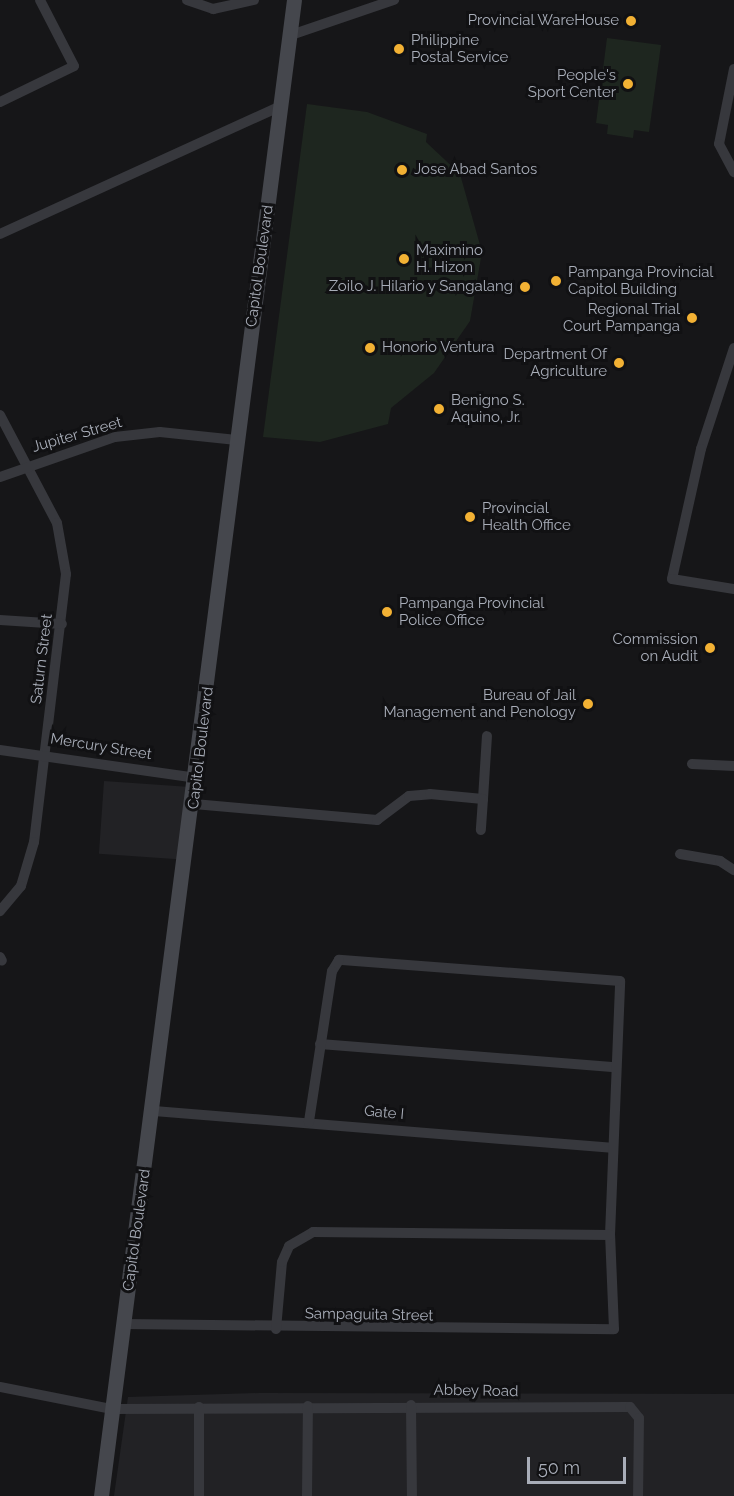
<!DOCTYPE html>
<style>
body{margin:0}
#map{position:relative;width:734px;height:1496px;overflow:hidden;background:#161618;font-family:Raleway,sans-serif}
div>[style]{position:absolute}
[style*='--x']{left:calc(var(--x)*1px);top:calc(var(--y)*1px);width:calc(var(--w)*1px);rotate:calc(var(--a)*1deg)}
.built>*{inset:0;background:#222225;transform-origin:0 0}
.green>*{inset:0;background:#1e261f}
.street>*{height:10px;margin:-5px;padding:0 5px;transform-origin:5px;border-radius:5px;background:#37383d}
.secondary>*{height:15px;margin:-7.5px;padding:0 7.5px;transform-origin:7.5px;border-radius:7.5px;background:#45474d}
.dots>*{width:16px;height:16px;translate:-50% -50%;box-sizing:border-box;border:3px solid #111113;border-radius:50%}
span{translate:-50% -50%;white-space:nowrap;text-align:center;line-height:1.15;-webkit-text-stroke:6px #111113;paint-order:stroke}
.poi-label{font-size:15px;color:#a8adb8}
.right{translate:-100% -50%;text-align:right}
.left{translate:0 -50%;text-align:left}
.street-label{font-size:15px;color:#a8adb8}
.scale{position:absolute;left:527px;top:1457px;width:99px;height:27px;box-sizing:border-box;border:3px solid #a8adb8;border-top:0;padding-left:8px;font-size:18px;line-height:21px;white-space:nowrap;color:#a8adb8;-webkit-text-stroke:4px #111113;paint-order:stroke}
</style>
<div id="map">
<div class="built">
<i style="left:104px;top:781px;width:83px;height:73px;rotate:4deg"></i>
<i style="clip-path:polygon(260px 1393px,734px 1394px,734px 1496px,114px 1496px,128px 1397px)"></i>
</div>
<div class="green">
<i style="clip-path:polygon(607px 38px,661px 45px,649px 132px,634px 130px,633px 138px,607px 134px,608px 125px,596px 123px)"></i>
<i style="clip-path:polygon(307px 104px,367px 112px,427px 134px,426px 142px,460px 174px,482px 252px,470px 321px,434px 373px,391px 408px,388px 424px,320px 442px,263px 437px)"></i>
</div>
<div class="street">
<i style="--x:187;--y:0;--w:28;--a:19"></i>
<i style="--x:213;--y:9;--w:42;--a:-12.4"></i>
<i style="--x:291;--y:35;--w:109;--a:-18.8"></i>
<i style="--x:734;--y:69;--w:76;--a:101.3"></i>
<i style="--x:719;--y:144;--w:32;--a:62"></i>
<i style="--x:0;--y:102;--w:82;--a:-25.9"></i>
<i style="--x:74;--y:66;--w:74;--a:-117.3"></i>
<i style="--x:0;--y:234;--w:309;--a:-24.5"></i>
<i style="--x:734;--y:348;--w:106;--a:108.1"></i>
<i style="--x:701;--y:449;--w:133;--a:102.6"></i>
<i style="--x:672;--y:579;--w:63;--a:9.2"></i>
<i style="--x:0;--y:415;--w:122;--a:62.2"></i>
<i style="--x:57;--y:523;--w:52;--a:80"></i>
<i style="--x:66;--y:574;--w:270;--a:96.8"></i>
<i style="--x:34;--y:842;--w:46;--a:106.5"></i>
<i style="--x:21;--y:886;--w:33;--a:130"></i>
<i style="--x:0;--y:477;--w:122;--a:-19.2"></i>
<i style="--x:115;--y:437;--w:45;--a:-6.3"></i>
<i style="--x:160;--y:432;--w:77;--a:5.9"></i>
<i style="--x:0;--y:620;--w:62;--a:3.7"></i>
<i style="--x:0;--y:750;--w:199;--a:8.1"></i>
<i style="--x:692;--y:764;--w:42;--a:2.7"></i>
<i style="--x:483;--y:799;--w:63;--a:-86.4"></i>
<i style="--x:194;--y:804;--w:184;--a:5"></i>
<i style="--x:377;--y:820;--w:40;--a:-37"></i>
<i style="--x:409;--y:796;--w:21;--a:-5"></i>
<i style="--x:430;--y:794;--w:53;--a:5.4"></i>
<i style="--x:483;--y:799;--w:31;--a:94"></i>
<i style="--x:680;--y:854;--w:41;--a:9.9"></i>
<i style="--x:720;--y:861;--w:17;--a:33"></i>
<i style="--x:0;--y:957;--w:4;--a:63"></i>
<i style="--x:320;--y:1044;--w:296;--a:4.5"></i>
<i style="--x:154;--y:1111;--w:459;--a:4.6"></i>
<i style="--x:123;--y:1324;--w:491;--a:0.6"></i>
<i style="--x:614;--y:1329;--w:94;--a:-92.4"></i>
<i style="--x:610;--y:1235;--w:254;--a:-87.7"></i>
<i style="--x:620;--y:981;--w:282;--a:-175.7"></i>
<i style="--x:339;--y:960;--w:13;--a:122"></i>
<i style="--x:332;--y:971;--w:153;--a:98.7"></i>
<i style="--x:276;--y:1329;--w:67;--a:-84.9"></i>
<i style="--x:282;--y:1262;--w:17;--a:-66"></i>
<i style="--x:289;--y:1246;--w:28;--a:-30"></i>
<i style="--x:313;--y:1232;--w:297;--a:0.6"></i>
<i style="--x:0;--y:1387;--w:113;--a:11.2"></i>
<i style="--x:111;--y:1409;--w:519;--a:-0.22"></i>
<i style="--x:630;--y:1407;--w:14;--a:51"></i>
<i style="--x:639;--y:1418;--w:78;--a:90.7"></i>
<i style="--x:411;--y:1405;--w:91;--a:89.4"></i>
<i style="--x:199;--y:1496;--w:89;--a:-90"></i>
<i style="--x:307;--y:1496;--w:90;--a:-89.4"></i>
</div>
<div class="secondary">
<i style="--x:101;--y:1496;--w:1508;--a:-82.65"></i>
</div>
<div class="dots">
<i style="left:631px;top:21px;background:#f2b134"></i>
<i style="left:399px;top:49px;background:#f2b134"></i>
<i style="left:628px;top:84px;background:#f2b134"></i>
<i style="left:402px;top:170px;background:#f2b134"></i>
<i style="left:404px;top:259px;background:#f2b134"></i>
<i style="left:556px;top:281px;background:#f2b134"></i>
<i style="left:525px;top:287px;background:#f2b134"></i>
<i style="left:692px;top:318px;background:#f2b134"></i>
<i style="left:370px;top:348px;background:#f2b134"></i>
<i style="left:619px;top:363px;background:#f2b134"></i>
<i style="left:439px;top:409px;background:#f2b134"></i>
<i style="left:470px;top:517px;background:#f2b134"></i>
<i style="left:387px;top:612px;background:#f2b134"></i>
<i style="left:710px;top:648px;background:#f2b134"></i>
<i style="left:588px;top:704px;background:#f2b134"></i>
</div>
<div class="poi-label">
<span class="right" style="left:619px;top:21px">Provincial WareHouse</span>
<span class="left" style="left:411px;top:49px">Philippine<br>Postal Service</span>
<span class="right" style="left:616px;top:84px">People's<br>Sport Center</span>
<span class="left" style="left:414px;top:170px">Jose Abad Santos</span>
<span class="left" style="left:416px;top:259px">Maximino<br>H. Hizon</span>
<span class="left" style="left:568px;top:281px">Pampanga Provincial<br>Capitol Building</span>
<span class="right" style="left:513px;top:287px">Zoilo J. Hilario y Sangalang</span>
<span class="right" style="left:680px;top:318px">Regional Trial<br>Court Pampanga</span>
<span class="left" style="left:382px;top:348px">Honorio Ventura</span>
<span class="right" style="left:607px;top:363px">Department Of<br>Agriculture</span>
<span class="left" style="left:451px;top:409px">Benigno S.<br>Aquino, Jr.</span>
<span class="left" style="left:482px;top:517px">Provincial<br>Health Office</span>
<span class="left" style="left:399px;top:612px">Pampanga Provincial<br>Police Office</span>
<span class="right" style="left:698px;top:648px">Commission<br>on Audit</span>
<span class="right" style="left:576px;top:704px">Bureau of Jail<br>Management and Penology</span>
</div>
<div class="street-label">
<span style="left:260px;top:266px;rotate:-82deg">Capitol Boulevard</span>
<span style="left:77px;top:435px;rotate:-16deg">Jupiter Street</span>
<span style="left:42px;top:659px;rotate:-83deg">Saturn Street</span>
<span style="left:101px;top:747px;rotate:9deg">Mercury Street</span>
<span style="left:201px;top:748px;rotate:-83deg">Capitol Boulevard</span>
<span style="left:384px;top:1113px;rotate:5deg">Gate I</span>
<span style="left:137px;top:1230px;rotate:-82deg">Capitol Boulevard</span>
<span style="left:369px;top:1315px;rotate:1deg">Sampaguita Street</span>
<span style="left:476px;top:1391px;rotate:1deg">Abbey Road</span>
</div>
<div class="scale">50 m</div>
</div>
